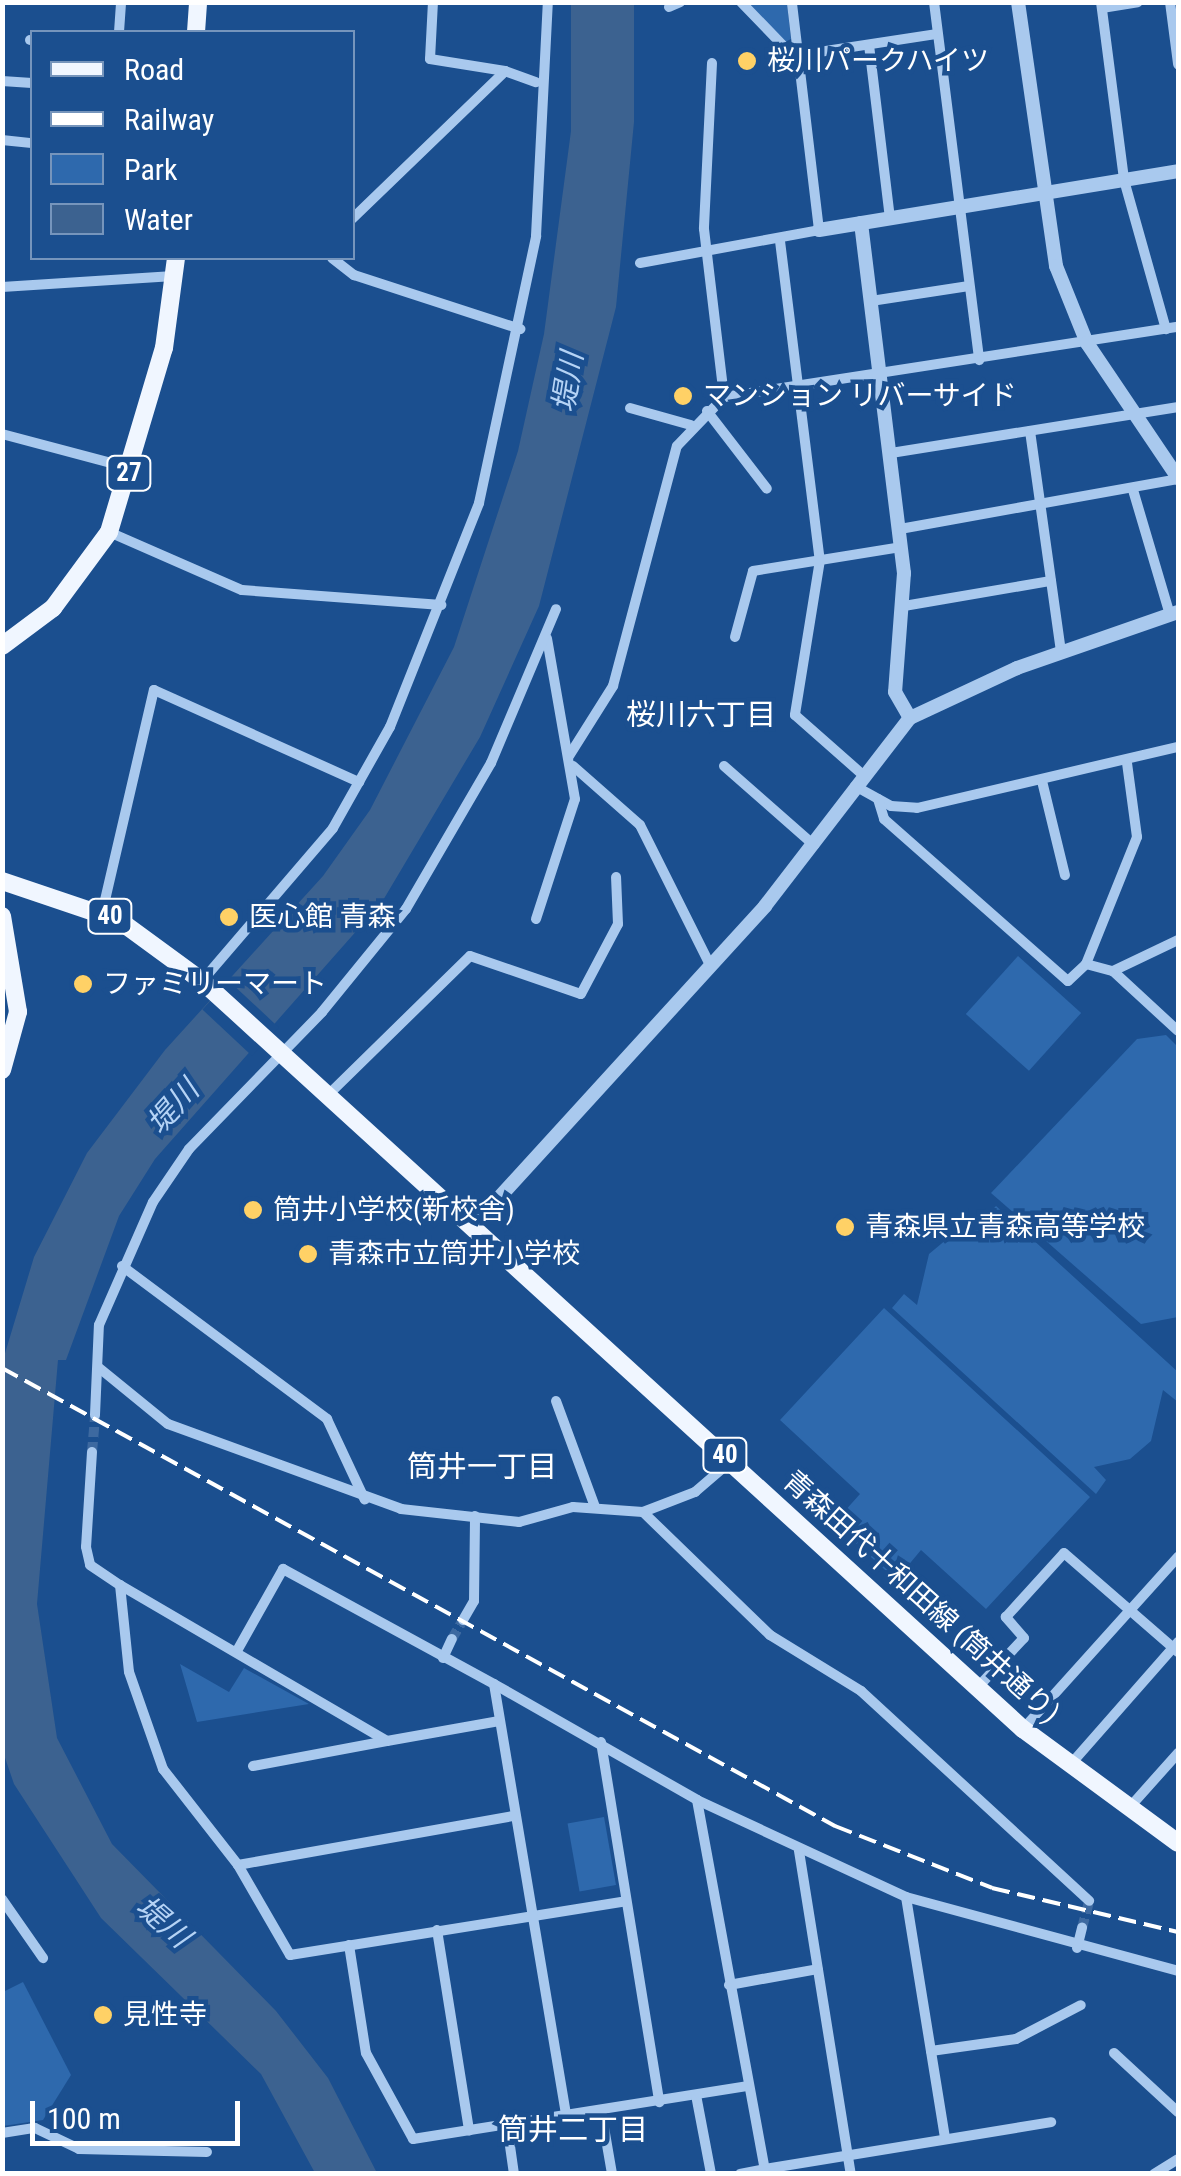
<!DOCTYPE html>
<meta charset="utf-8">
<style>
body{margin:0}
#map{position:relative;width:1181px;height:2176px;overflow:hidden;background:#1b4f8f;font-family:"Roboto Condensed","Noto Sans JP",sans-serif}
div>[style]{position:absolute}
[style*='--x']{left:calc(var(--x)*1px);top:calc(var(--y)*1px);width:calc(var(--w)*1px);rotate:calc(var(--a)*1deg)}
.green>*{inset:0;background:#2e69ad;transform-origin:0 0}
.water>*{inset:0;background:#3c6290}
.pier>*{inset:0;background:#1b4f8f;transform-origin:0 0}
.minor-tunnel>*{height:10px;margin-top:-5px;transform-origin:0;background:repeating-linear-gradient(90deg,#3d69a0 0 10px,transparent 0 15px)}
.minor>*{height:10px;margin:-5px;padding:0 5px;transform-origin:5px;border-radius:5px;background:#a9c9ee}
.tertiary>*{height:14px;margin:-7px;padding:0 7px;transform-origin:7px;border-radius:7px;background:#a9c9ee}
.primary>*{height:18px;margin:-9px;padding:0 9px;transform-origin:9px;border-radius:9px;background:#f0f6ff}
.rail>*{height:4px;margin-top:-2px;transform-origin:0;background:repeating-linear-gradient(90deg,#fff 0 18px,transparent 0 26px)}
.dots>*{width:28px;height:28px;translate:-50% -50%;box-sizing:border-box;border:5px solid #1b4f8f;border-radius:50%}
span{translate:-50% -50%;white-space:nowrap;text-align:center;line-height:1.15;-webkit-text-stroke:9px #1b4f8f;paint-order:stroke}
.shield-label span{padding:2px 8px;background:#1b4f8f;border:2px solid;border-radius:8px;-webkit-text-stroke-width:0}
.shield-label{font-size:25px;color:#fff;font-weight:700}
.poi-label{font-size:28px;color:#fff}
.left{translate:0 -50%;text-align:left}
.street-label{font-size:28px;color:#fff}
.water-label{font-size:30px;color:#b5d3f5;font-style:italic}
.neighbourhood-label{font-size:30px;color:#fff}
.frame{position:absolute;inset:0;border:5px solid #fff;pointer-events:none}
.legend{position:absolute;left:30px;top:30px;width:325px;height:230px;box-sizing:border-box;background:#1b4f8f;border:2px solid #7695bc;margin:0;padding:12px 18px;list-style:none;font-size:30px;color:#fff}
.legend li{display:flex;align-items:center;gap:20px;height:50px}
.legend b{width:50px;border:2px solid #7695bc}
.scale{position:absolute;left:30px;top:2101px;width:210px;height:45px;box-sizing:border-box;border:5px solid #fff;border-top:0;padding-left:12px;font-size:30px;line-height:35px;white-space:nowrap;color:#fff;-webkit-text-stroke:8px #1b4f8f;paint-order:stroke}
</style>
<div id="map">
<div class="green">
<i style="clip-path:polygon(749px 3px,787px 3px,791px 39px,785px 42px)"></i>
<i style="left:1018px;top:956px;width:85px;height:78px;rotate:42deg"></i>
<i style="clip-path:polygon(1166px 1035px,1178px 1047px,1178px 1317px,1141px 1324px,991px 1193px,1137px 1039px)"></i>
<i style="clip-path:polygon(996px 1206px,1178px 1372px,1178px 1402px,1163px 1390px,1151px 1441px,1130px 1459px,1094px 1467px,1106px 1480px,1096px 1494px,892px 1308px,904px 1294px,917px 1305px,929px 1254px,953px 1234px,986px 1229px,981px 1222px)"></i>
<i style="clip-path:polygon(884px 1308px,1090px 1497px,986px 1609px,921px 1550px,896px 1580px,834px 1523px,860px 1494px,780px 1420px)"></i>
<i style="clip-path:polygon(180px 1664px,229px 1692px,244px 1668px,309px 1704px,197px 1722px)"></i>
<i style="left:604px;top:1817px;width:69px;height:37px;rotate:80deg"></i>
<i style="clip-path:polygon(23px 1982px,71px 2075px,43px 2120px,3px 2126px,3px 1992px)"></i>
</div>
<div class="water">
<i style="clip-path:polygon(571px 3px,634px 3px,634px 122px,616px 307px,539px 606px,480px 737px,382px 902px,155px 1159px,119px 1216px,66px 1360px,58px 1360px,37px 1604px,57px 1738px,112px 1844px,276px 2011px,328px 2078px,377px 2173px,315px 2173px,261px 2074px,101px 1918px,14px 1784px,2px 1749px,3px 1360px,34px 1257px,87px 1153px,165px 1050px,323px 876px,370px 810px,454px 647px,518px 451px,544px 334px,571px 131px)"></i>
</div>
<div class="pier">
<i style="left:229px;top:981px;width:68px;height:39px;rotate:43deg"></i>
</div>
<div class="minor-tunnel">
<i style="--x:92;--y:1452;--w:37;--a:-85"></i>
<i style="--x:452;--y:1639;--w:22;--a:-60"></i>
<i style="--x:1082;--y:1928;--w:28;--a:-75"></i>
</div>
<div class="minor">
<i style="--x:741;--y:2;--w:75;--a:46.1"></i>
<i style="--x:793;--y:56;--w:146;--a:-8.7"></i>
<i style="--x:934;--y:2;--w:361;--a:82.8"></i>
<i style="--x:1101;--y:2;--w:179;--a:82.6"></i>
<i style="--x:1124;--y:180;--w:155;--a:74.3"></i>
<i style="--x:1170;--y:2;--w:63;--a:82.6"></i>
<i style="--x:669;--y:7;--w:12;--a:-24"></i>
<i style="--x:1102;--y:8;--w:36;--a:-9"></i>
<i style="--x:119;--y:32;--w:30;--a:-86"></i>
<i style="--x:30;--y:40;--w:2;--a:0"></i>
<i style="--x:869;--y:45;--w:174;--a:83.1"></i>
<i style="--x:712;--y:63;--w:166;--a:92.8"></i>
<i style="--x:704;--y:229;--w:169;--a:83.2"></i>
<i style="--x:724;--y:397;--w:459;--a:-8.8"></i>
<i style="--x:505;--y:71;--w:33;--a:20"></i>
<i style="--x:2;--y:81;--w:30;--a:4"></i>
<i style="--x:2;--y:140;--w:30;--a:6"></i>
<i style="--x:352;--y:219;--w:213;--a:-44"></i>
<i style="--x:505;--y:71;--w:76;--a:-170.9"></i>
<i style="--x:430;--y:59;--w:57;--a:-87"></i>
<i style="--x:780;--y:241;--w:321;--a:82.9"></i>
<i style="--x:820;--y:560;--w:157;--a:99.2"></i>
<i style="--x:795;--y:715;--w:91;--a:41.4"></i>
<i style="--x:332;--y:258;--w:28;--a:38"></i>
<i style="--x:354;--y:275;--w:175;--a:18"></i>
<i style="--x:640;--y:263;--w:182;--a:-10.4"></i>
<i style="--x:819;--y:230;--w:230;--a:-96.8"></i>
<i style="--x:2;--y:287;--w:172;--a:-3.7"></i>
<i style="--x:871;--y:301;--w:99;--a:-8.7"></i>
<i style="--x:630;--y:408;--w:63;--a:15.6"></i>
<i style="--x:707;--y:411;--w:98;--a:52.4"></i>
<i style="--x:1030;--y:431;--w:222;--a:82"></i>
<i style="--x:2;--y:434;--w:132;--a:14.9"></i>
<i style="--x:891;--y:453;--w:291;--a:-9.1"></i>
<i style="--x:1133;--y:490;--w:130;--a:73.5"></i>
<i style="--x:900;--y:529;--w:282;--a:-10.2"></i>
<i style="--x:109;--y:532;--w:145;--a:23.6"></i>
<i style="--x:242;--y:590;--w:200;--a:4.3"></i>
<i style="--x:904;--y:606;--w:149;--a:-9.7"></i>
<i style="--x:735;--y:637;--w:68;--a:-74.7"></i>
<i style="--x:753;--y:571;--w:151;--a:-9.2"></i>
<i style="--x:569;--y:756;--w:83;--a:-57.8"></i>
<i style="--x:613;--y:686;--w:248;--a:-75.1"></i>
<i style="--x:677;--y:446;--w:68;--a:-46.2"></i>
<i style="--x:573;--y:766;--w:89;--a:41.4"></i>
<i style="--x:640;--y:825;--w:159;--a:63.4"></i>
<i style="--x:724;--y:766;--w:120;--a:41.3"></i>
<i style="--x:1042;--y:781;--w:97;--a:76.3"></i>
<i style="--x:855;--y:786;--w:41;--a:29.1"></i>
<i style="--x:891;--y:806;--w:26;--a:4"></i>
<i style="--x:917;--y:808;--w:268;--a:-13.2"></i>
<i style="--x:878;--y:799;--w:21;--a:73"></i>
<i style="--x:884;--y:819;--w:245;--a:41.4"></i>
<i style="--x:1068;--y:981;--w:25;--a:-43"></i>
<i style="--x:1086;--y:964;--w:137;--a:-68.1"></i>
<i style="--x:1137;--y:837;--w:75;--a:-97.7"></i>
<i style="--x:102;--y:913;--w:229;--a:-76.9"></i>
<i style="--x:154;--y:690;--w:225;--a:24.2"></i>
<i style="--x:536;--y:919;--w:126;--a:-72"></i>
<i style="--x:575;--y:799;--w:163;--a:-99.9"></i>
<i style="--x:1086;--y:964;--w:28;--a:15"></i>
<i style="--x:1113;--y:971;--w:88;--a:42.7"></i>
<i style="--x:1113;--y:971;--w:72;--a:-25.5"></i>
<i style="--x:202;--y:981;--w:201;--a:-49.4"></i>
<i style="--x:333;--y:828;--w:116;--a:-60.6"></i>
<i style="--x:390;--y:727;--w:241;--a:-68.3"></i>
<i style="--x:479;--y:503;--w:273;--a:-77.9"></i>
<i style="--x:536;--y:236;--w:234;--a:-87.1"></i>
<i style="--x:327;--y:1096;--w:200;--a:-44.4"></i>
<i style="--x:470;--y:956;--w:117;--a:18.9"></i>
<i style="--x:581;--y:994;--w:79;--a:-62.1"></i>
<i style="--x:618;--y:924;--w:47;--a:-92.4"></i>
<i style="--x:122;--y:1266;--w:256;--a:36.7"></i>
<i style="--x:327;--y:1419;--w:89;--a:64.9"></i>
<i style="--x:98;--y:1367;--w:90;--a:39.2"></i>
<i style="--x:168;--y:1424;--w:248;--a:20"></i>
<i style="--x:401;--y:1509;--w:119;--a:6.3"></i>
<i style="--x:519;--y:1522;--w:56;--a:-15.5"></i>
<i style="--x:573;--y:1507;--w:70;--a:4.1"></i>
<i style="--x:643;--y:1512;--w:56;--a:-21"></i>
<i style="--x:695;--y:1492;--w:48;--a:-40.7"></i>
<i style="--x:556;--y:1401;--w:113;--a:69.8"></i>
<i style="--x:95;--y:1415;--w:90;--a:-87.5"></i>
<i style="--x:99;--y:1325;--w:134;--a:-66.3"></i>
<i style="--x:153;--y:1202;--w:64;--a:-55.8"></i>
<i style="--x:189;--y:1149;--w:191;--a:-45.8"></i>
<i style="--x:322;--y:1012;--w:133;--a:-50.8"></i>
<i style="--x:406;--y:909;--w:169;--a:-59.8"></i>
<i style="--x:491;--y:763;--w:167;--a:-67.1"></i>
<i style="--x:92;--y:1452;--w:95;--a:93.6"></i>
<i style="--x:86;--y:1547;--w:18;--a:77"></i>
<i style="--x:90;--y:1565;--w:36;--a:34"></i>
<i style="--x:120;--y:1585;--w:309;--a:30.3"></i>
<i style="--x:387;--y:1741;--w:114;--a:-10.1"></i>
<i style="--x:643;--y:1512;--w:177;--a:44.1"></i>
<i style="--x:770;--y:1635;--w:107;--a:31.6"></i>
<i style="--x:861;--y:1691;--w:310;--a:42.6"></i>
<i style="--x:120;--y:1585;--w:87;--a:84.1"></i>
<i style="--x:129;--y:1672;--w:103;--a:70.7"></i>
<i style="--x:163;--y:1769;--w:122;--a:52"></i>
<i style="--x:238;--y:1865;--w:104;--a:60"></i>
<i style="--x:290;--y:1955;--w:340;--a:-9.1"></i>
<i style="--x:463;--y:1620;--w:22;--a:-60"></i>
<i style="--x:474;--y:1601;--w:85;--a:-89.3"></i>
<i style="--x:238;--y:1649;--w:92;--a:-60.6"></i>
<i style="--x:283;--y:1569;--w:240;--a:28.6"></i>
<i style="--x:494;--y:1684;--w:437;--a:80.5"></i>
<i style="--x:443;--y:1658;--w:21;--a:-65"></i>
<i style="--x:494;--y:1684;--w:234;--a:29.7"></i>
<i style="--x:697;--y:1800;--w:230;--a:24.9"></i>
<i style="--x:906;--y:1897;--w:282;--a:15.2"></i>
<i style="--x:978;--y:1687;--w:67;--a:-46.8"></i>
<i style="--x:1024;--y:1638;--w:28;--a:-131"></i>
<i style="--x:1006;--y:1617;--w:86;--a:-47.8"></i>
<i style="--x:1064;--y:1553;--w:151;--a:41"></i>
<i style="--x:1023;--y:1729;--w:232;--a:-48"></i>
<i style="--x:601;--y:1742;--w:365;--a:80.8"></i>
<i style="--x:1070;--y:1765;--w:164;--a:-48.7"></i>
<i style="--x:253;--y:1766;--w:136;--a:-10.6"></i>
<i style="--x:697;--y:1800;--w:375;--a:79.6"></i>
<i style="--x:765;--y:2169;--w:290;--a:-9.3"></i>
<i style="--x:1129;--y:1808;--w:74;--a:-48.3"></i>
<i style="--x:799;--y:1851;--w:327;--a:80.9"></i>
<i style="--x:238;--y:1865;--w:280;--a:-10.1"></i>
<i style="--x:906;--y:1897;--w:245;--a:80.8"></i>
<i style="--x:2;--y:1899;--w:72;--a:55.2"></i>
<i style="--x:437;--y:1930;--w:203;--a:80.9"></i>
<i style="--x:349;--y:1945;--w:109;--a:81.1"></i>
<i style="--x:366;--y:2053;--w:98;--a:61.3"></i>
<i style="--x:413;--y:2139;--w:338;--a:-9"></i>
<i style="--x:1077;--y:1948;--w:21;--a:-76"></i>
<i style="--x:729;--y:1985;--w:90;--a:-10.2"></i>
<i style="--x:931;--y:2051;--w:86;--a:-8"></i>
<i style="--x:1016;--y:2039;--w:73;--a:-27.6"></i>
<i style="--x:1114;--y:2053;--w:87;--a:42.7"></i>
<i style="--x:696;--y:2095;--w:80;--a:79.2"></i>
<i style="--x:601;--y:2110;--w:65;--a:80.2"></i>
<i style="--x:507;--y:2125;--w:49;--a:81.9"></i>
<i style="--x:2;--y:2133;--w:33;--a:-9"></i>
<i style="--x:35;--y:2128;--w:49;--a:25.5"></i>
<i style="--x:79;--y:2149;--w:128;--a:1.3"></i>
<i style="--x:740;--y:2174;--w:25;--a:-11"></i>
<i style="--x:1154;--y:2174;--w:28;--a:-32"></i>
</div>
<div class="tertiary">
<i style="--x:1018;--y:2;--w:267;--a:81.8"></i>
<i style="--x:1056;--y:266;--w:83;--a:68.1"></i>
<i style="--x:1087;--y:343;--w:163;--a:56"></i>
<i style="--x:861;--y:223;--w:353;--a:83"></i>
<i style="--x:904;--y:573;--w:119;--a:94.3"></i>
<i style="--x:895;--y:692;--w:30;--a:60"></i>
<i style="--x:819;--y:230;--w:364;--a:-9.3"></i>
<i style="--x:474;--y:1225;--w:432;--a:-47.6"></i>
<i style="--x:765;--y:906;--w:237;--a:-52.4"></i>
<i style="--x:910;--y:718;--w:118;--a:-25"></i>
<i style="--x:1017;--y:668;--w:170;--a:-19.2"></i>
</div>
<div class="primary">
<i style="--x:196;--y:32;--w:30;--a:-86"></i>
<i style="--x:2;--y:646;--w:64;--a:-36.7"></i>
<i style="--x:53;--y:608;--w:94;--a:-53.6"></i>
<i style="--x:109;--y:532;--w:192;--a:-73.4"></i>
<i style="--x:164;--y:348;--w:91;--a:-82.4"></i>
<i style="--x:2;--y:881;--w:125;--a:18.7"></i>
<i style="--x:120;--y:921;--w:102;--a:36.2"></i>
<i style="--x:202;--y:981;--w:1111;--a:42.34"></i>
<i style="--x:1023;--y:1729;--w:192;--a:36.3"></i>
<i style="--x:2;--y:916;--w:97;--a:80.5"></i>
<i style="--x:18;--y:1012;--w:60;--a:105.4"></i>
</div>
<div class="rail">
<i style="--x:2;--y:1368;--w:951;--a:28.8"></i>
<i style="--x:835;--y:1826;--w:169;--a:21.5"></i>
<i style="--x:992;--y:1888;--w:191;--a:13.3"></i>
</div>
<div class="dots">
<i style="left:747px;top:61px;background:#ffd166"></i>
<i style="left:683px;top:396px;background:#ffd166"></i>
<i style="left:229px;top:917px;background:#ffd166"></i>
<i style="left:83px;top:984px;background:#ffd166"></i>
<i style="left:253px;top:1210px;background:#ffd166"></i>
<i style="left:845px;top:1227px;background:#ffd166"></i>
<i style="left:308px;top:1254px;background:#ffd166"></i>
<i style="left:103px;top:2015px;background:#ffd166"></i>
</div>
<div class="shield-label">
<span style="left:129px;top:473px">27</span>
<span style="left:110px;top:916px">40</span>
<span style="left:725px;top:1455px">40</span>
</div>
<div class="poi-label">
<span class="left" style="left:767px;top:61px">桜川パークハイツ</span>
<span class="left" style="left:703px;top:396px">マンション リバーサイド</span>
<span class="left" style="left:249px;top:917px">医心館 青森</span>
<span class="left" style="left:103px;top:984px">ファミリーマート</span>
<span class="left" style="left:273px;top:1210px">筒井小学校(新校舎)</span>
<span class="left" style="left:865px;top:1227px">青森県立青森高等学校</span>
<span class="left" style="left:328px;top:1254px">青森市立筒井小学校</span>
<span class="left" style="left:123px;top:2015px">見性寺</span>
</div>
<div class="street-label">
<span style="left:921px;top:1597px;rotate:42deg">青森田代十和田線 (筒井通り)</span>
</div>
<div class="water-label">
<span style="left:568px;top:382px;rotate:-81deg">堤川</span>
<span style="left:173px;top:1107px;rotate:-48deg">堤川</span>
<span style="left:163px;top:1922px;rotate:41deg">堤川</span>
</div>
<div class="neighbourhood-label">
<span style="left:701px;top:715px">桜川六丁目</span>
<span style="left:482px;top:1467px">筒井一丁目</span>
<span style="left:573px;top:2130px">筒井二丁目</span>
</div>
<div class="frame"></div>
<ul class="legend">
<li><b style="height:12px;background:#f0f6ff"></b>Road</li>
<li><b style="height:12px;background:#fff"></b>Railway</li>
<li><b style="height:28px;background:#2e69ad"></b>Park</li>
<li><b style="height:28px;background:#3c6290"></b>Water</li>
</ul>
<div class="scale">100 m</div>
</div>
